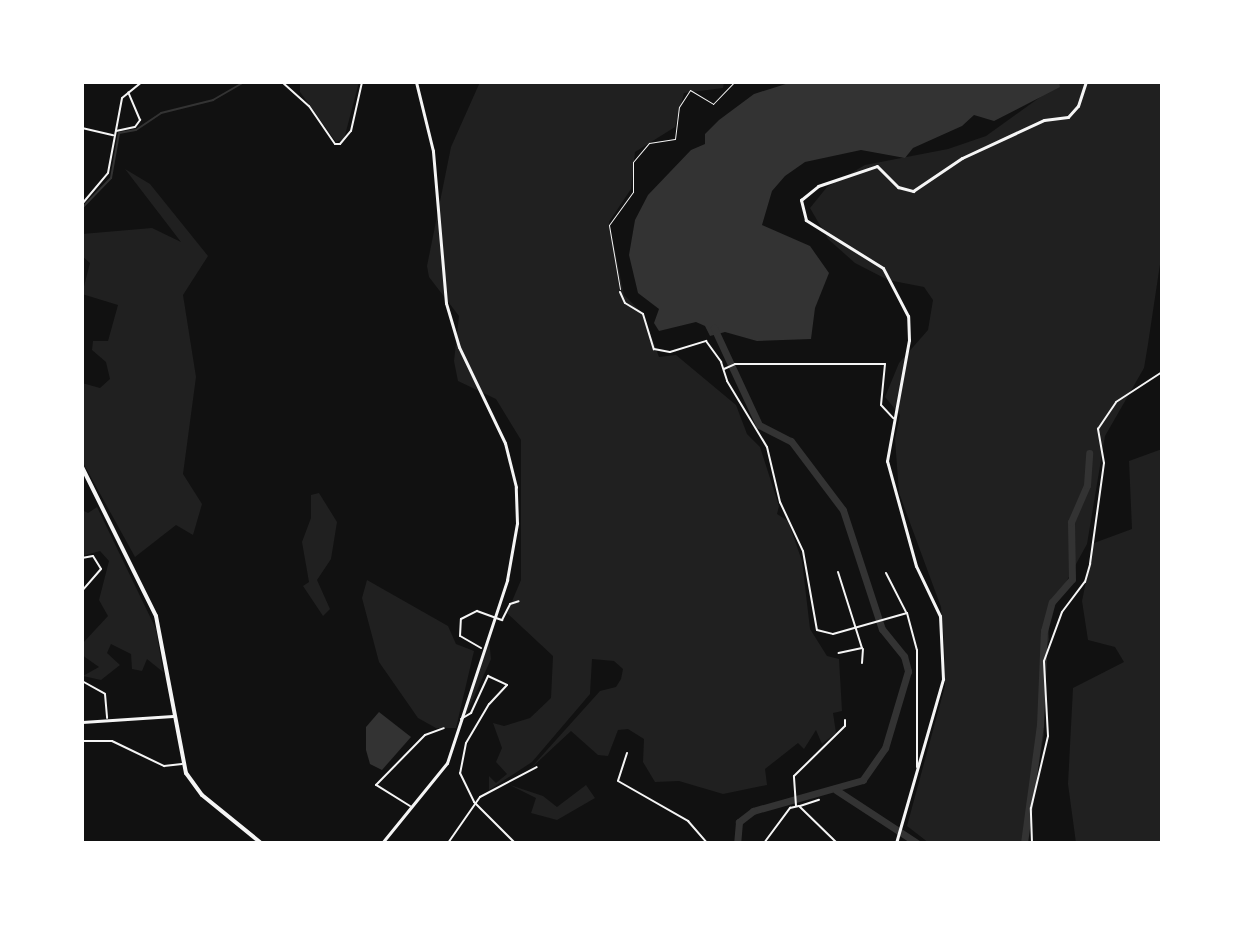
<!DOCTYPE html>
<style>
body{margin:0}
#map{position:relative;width:1244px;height:925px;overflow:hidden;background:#111;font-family:"Open Sans",sans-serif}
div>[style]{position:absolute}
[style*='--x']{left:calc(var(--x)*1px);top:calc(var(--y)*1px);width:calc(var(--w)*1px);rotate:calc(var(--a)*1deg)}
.green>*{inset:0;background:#202020}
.water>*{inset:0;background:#333}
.stream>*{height:2px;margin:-1px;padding:0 1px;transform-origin:1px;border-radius:1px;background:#333}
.river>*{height:7px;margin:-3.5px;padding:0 3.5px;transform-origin:3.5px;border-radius:3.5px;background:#333}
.path>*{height:1px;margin:-0.5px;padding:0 0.5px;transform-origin:0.5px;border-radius:0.5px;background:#f5f5f5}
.minor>*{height:2px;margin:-1px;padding:0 1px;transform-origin:1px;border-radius:1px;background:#f5f5f5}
.tertiary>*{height:3px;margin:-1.5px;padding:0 1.5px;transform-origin:1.5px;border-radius:1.5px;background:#f5f5f5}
.secondary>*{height:3px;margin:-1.5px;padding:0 1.5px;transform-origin:1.5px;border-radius:1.5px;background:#f5f5f5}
.primary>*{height:4px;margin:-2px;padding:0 2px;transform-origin:2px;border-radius:2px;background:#f5f5f5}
span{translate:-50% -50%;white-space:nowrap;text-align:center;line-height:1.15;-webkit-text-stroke:8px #fff;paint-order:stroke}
.frame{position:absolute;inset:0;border:84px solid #fff;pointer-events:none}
</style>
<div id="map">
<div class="green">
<i style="clip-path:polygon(300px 82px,359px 82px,344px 139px,336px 142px,300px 92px)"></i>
<i style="clip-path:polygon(480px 82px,724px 82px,723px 88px,684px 93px,675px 127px,635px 152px,631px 189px,609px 222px,624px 295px,643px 314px,659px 357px,676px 355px,736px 405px,747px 434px,760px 447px,779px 506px,777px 514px,788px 521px,802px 561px,810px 629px,827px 656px,839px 659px,842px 711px,833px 713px,836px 733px,822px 744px,816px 730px,804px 749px,798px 743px,765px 769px,767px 785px,723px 794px,679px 781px,655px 782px,643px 762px,644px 739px,628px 729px,618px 730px,608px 756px,598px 755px,571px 731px,529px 770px,600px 691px,616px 687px,621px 679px,623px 669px,614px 661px,592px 659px,590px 694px,532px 762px,489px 790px,489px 776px,496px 783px,507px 774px,496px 762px,502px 748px,493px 723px,504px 726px,530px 718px,551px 698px,553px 656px,507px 613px,521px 580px,521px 440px,496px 399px,458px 381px,454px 361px,459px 316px,429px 277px,427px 266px,451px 147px)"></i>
<i style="clip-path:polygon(1061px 82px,1162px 82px,1162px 251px,1148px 344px,1144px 368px,1105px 436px,1087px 544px,1048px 615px,1049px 640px,1042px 656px,1044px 735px,1024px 843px,929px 843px,907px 826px,945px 686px,944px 642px,941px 607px,899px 493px,895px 439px,900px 415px,885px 397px,899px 363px,928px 330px,933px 300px,924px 287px,888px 280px,855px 263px,828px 239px,810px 208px,827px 187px,865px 165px,948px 149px,986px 136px)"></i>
<i style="clip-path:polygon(125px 169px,150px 184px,208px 256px,183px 295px,196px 377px,183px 474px,202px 504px,193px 535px,176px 525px,135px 557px,82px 461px,82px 383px,100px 388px,110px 379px,106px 362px,92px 350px,93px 341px,108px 341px,118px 305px,82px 294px,90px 263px,82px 256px,82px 234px,152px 228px,181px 242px)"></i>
<i style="clip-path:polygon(1162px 449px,1162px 843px,1076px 843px,1068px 784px,1073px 688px,1124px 662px,1115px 647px,1088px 640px,1082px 601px,1094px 543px,1132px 529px,1129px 461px)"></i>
<i style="clip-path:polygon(319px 493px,337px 522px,331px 559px,317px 580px,330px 609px,323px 616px,303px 586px,309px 582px,302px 542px,311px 518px,311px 495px)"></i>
<i style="clip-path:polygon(97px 507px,156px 629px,163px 672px,147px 659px,142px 671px,132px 669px,131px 654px,111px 644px,107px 653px,120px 665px,101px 680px,83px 676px,99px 667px,82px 655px,82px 644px,108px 616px,99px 600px,109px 561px,100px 551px,82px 556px,82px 510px,88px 513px)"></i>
<i style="clip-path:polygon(367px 580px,448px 626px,456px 644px,474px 651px,456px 728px,436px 728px,418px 718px,379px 662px,362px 598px)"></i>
<i style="clip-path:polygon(489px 639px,491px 659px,465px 717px)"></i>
<i style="clip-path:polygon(510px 785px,543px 796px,557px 807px,586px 785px,595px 798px,557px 820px,531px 813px,536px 798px)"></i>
</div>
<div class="water">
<i style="clip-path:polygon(792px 82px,1059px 82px,1060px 87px,994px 121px,974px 115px,962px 126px,913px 148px,905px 158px,861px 150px,805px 162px,785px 176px,772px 191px,762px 225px,810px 246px,829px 273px,815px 308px,811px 339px,757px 341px,725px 332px,710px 336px,705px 326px,696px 322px,659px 331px,654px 323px,659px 309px,638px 293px,629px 255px,635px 220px,648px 195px,691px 150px,705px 144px,705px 134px,719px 120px,754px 94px)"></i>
<i style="clip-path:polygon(379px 712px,411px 737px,382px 770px,370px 764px,366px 750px,366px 727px)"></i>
</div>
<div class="stream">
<i style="--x:82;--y:208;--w:42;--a:-46"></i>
<i style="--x:111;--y:178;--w:46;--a:-79.9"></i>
<i style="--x:119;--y:133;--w:17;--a:-10"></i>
<i style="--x:136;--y:130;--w:30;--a:-34"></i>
<i style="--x:161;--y:113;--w:54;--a:-14"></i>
<i style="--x:213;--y:100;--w:36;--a:-30"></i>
</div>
<div class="river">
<i style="--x:714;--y:328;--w:107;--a:65.1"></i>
<i style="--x:759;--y:425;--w:36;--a:27"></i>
<i style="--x:791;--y:441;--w:86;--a:53"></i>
<i style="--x:843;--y:510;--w:125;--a:71.9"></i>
<i style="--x:882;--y:629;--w:35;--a:51"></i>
<i style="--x:904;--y:656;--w:16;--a:75"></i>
<i style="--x:908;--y:671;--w:80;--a:106.6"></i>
<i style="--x:885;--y:748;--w:39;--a:125"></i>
<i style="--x:863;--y:780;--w:114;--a:164.3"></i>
<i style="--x:753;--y:811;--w:18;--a:142"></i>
<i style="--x:739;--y:822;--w:21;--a:95"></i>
<i style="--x:836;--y:790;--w:97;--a:33.2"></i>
<i style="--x:1024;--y:843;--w:119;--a:-82.3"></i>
<i style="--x:1040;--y:725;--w:94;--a:-87.6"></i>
<i style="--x:1044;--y:631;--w:30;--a:-75"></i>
<i style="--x:1052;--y:602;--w:30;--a:-49"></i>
<i style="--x:1072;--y:579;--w:57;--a:-91"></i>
<i style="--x:1071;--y:522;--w:40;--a:-66.6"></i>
<i style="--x:1087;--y:485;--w:32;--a:-86"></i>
</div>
<div class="path">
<i style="--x:620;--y:289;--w:65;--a:-99.8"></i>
<i style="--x:609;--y:225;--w:41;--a:-54"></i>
<i style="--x:633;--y:192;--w:30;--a:-90"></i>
<i style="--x:633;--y:162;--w:25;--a:-50"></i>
<i style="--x:649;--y:143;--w:26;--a:-9"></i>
<i style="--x:675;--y:139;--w:32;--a:-83"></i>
<i style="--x:679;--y:107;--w:20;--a:-57"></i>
<i style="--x:690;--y:90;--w:27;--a:31"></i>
<i style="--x:713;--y:104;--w:30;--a:-46"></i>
</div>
<div class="minor">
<i style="--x:282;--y:82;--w:36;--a:42"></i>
<i style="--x:309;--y:106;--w:46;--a:55.6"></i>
<i style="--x:335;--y:144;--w:5;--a:0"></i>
<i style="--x:340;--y:144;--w:17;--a:-50"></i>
<i style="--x:351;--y:131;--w:50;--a:-77.3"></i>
<i style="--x:82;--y:128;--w:32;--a:13"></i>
<i style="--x:116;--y:131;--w:19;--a:-12"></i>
<i style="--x:135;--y:127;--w:9;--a:-54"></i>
<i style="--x:140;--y:120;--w:30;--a:-113"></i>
<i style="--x:82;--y:204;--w:40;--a:-50"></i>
<i style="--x:108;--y:173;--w:76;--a:-79.4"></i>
<i style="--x:122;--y:98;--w:26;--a:-39"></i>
<i style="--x:620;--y:292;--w:12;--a:66"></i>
<i style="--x:625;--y:303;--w:21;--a:31"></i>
<i style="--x:643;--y:314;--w:37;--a:73"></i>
<i style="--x:654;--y:349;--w:16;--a:11"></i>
<i style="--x:670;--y:352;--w:38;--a:-17"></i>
<i style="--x:706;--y:341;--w:26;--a:54"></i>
<i style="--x:721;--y:362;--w:20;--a:72"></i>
<i style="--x:727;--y:381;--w:77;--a:58.8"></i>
<i style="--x:767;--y:447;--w:57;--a:76.7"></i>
<i style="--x:780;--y:502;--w:54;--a:64.9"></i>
<i style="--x:803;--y:551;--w:80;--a:80"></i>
<i style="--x:817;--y:630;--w:16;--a:14"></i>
<i style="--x:833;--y:634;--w:77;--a:-15.8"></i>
<i style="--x:907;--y:613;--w:38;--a:75"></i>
<i style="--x:917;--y:650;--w:117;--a:90"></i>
<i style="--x:724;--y:369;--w:12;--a:-24"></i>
<i style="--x:735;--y:364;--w:150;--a:0"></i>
<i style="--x:885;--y:364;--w:41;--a:95.6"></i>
<i style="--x:881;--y:405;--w:18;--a:47"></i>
<i style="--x:82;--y:558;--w:11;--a:-10"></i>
<i style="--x:93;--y:556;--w:15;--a:58"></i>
<i style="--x:101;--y:569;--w:29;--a:131"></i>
<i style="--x:838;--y:572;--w:80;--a:72.5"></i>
<i style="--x:862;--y:648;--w:24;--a:168"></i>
<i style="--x:886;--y:573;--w:44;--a:62.9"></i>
<i style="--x:481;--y:648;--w:24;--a:-150"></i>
<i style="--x:460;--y:636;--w:17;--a:-87"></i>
<i style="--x:461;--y:619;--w:18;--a:-27"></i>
<i style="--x:477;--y:611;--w:27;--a:20"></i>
<i style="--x:502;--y:620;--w:18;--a:-63"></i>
<i style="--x:510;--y:604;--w:9;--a:-18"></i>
<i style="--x:862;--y:663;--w:14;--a:-86"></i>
<i style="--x:82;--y:681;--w:26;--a:29"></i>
<i style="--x:105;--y:694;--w:24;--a:85"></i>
<i style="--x:461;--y:719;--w:12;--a:-31"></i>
<i style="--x:471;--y:713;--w:41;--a:-65.3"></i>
<i style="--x:488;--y:676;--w:21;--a:25"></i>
<i style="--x:507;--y:685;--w:26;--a:133"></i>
<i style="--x:489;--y:704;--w:45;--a:120.5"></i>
<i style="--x:466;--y:743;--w:31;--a:101"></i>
<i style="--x:460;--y:773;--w:32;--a:64"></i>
<i style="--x:474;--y:802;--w:58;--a:45"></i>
<i style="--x:82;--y:741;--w:30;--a:0"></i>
<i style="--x:112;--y:741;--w:58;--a:25.7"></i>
<i style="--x:164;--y:766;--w:18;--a:-6"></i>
<i style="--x:627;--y:753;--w:29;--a:108"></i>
<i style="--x:618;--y:781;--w:81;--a:29.7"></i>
<i style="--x:688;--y:821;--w:29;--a:49"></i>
<i style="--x:410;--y:806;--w:40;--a:-148"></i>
<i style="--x:376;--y:785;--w:70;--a:-45.6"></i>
<i style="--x:425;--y:735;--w:20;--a:-20"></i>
<i style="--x:796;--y:806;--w:30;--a:-94"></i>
<i style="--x:794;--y:776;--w:71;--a:-44.4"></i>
<i style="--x:845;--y:726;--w:6;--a:-90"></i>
<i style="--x:800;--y:806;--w:20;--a:-18"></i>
<i style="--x:448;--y:843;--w:56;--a:-55.2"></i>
<i style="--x:480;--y:797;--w:64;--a:-27.8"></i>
<i style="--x:563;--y:843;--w:23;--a:0"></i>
<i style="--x:764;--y:843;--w:44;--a:-53.4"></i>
<i style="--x:790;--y:808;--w:9;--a:-13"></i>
<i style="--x:799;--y:806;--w:53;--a:44.2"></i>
<i style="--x:1032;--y:843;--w:35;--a:-92"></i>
<i style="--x:1031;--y:808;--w:74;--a:-76.7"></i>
<i style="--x:1048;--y:736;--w:75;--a:-93.1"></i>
<i style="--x:1044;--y:661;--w:52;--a:-69.8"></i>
<i style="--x:1062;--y:612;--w:38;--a:-53"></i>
<i style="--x:1085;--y:582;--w:19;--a:-74"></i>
<i style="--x:1090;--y:564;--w:102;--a:-82.1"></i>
<i style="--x:1104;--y:463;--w:35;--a:-100"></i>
<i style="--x:1098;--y:429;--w:32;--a:-56"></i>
<i style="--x:1116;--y:402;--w:55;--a:-33.1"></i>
</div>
<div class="tertiary">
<i style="--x:82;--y:722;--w:91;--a:-3.8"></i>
<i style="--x:382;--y:843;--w:103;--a:-50.9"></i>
<i style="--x:447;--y:763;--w:193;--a:-71.8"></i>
<i style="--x:507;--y:580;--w:58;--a:-80"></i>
<i style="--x:517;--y:523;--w:36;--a:-92"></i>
<i style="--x:516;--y:487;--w:45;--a:-104"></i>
<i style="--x:505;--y:443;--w:106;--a:-115.6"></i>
<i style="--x:459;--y:347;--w:46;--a:-106.5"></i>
<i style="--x:446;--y:303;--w:153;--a:-94.9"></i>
<i style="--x:433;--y:151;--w:71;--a:-103.8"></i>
</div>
<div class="secondary">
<i style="--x:896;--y:843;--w:171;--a:-74"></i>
<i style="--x:943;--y:679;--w:63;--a:-92.7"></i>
<i style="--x:940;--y:616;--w:55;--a:-115.6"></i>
<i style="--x:916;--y:566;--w:109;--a:-105.4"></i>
<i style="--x:887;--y:461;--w:123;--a:-79.7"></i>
<i style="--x:909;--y:340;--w:24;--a:-92"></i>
<i style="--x:908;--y:316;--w:54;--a:-117.5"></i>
<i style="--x:883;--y:268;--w:91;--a:-148.1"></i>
<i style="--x:806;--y:220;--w:21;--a:-104"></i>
<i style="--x:801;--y:200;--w:22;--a:-39"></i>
<i style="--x:818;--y:186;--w:62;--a:-18.7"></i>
<i style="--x:877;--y:166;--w:30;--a:45"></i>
<i style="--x:898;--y:187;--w:16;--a:15"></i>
<i style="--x:913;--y:191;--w:59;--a:-34"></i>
<i style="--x:962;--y:158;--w:90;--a:-24.9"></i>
<i style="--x:1044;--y:120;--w:24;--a:-7"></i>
<i style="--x:1068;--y:117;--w:15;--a:-48"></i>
<i style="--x:1078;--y:106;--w:25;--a:-72"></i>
</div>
<div class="primary">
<i style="--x:82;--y:467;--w:166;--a:63.6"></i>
<i style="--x:156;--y:616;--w:160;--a:79.2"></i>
<i style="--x:186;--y:773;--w:27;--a:54"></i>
<i style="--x:202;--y:795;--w:76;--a:39.1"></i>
</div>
<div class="frame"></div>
</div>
